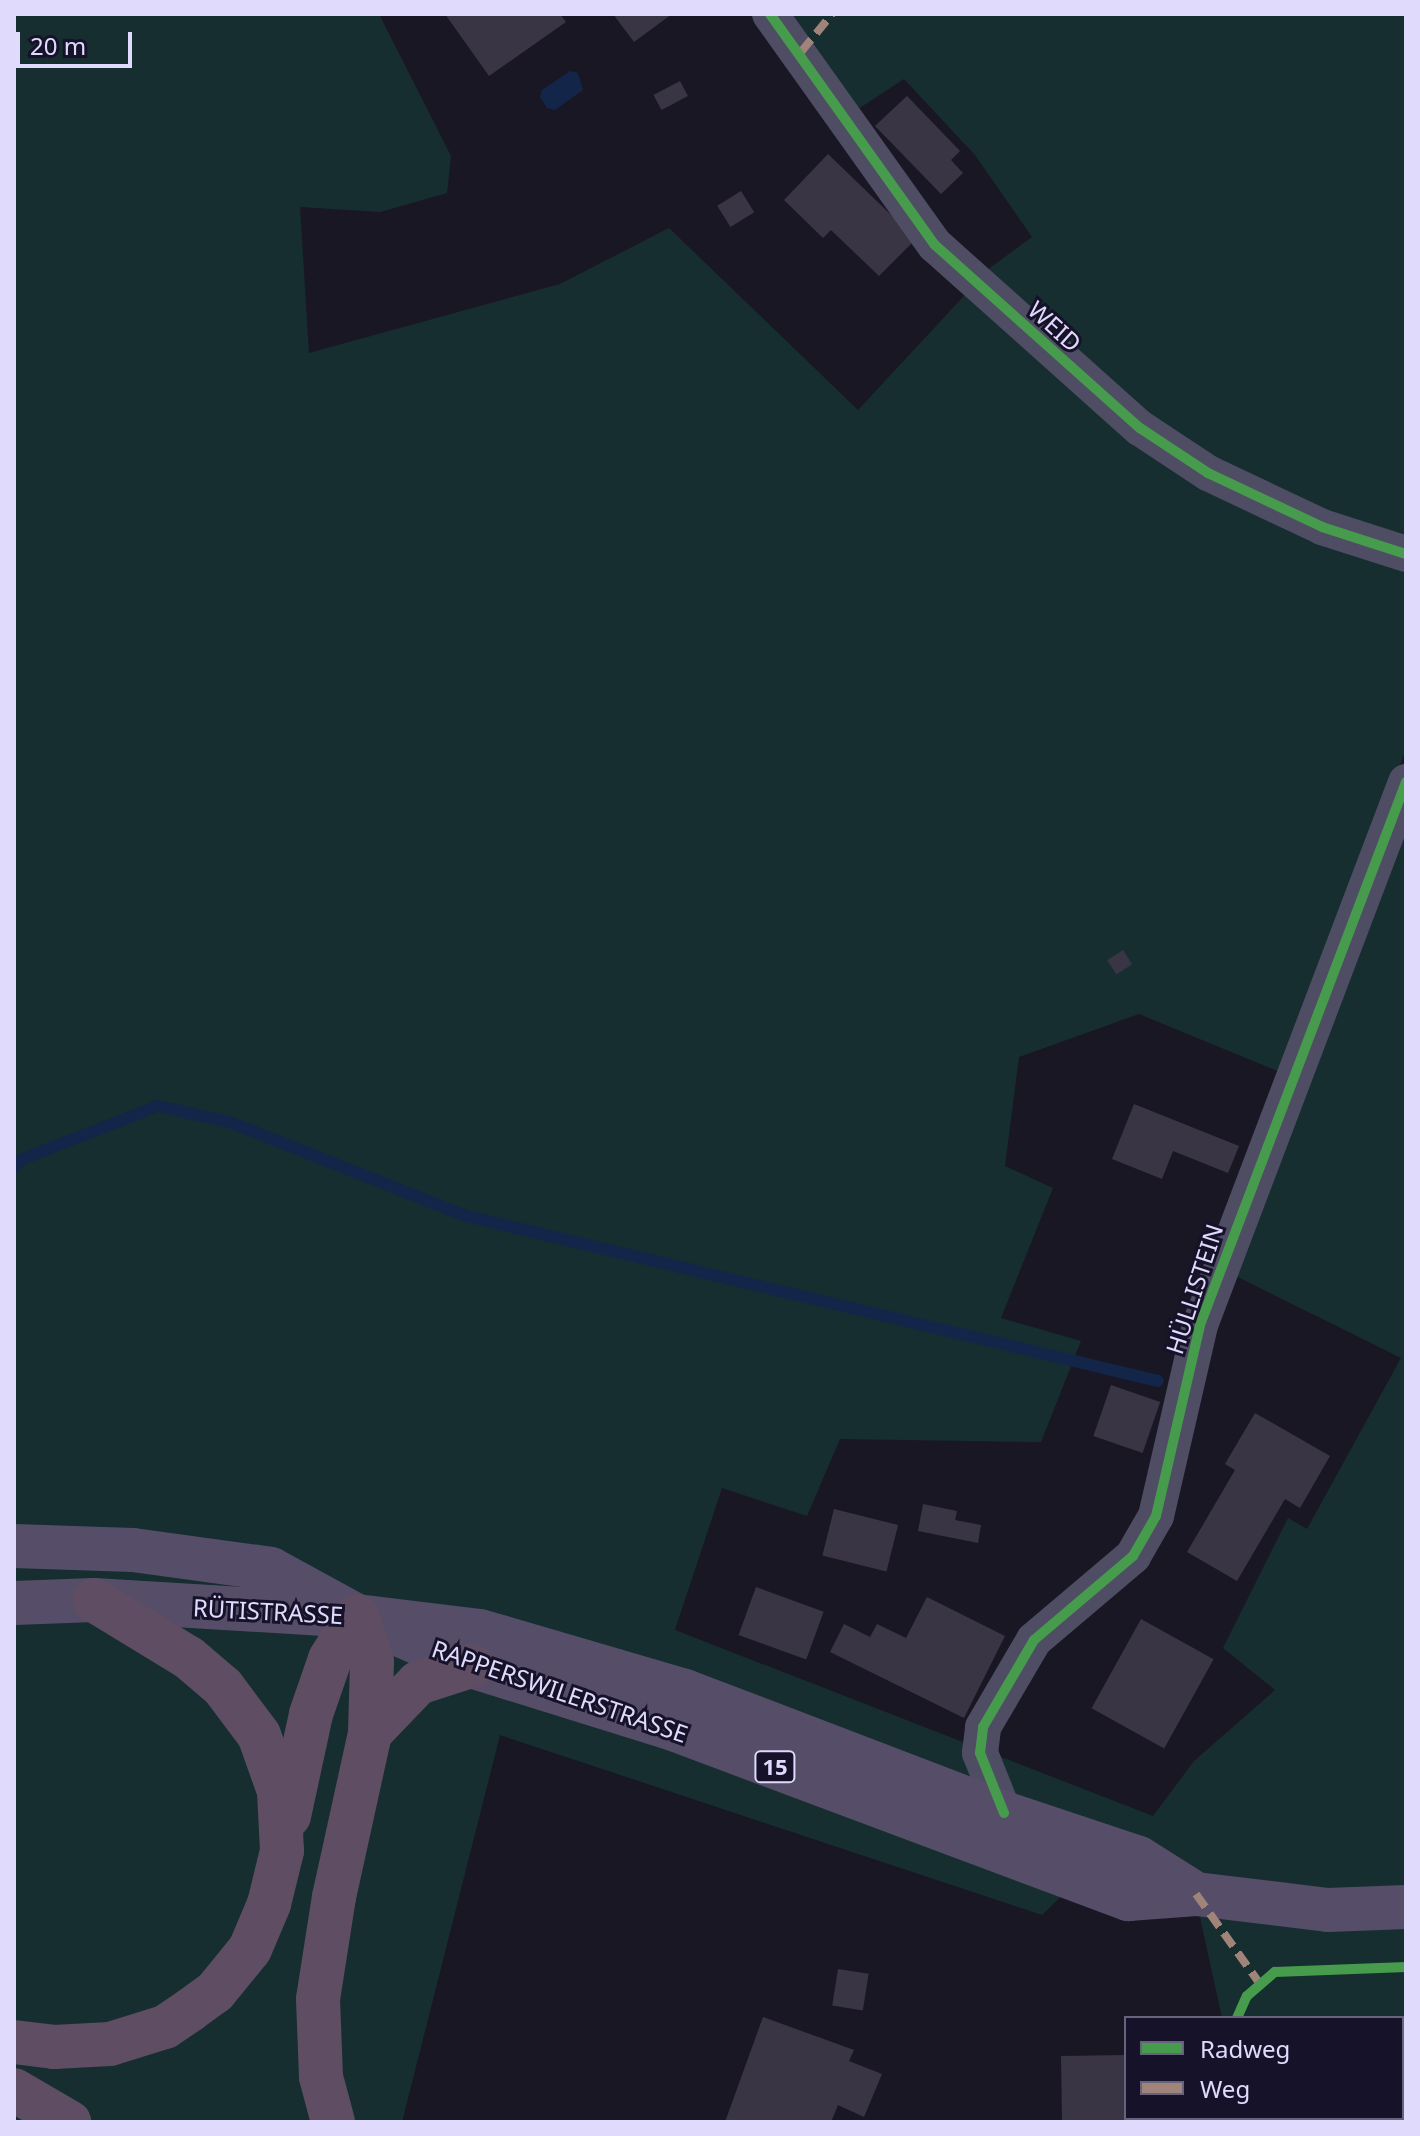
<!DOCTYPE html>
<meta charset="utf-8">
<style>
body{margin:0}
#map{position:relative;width:1420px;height:2136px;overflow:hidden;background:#1a1724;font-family:"Noto Sans",sans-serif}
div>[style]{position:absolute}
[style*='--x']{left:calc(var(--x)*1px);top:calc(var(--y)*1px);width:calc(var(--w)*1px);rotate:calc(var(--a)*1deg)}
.green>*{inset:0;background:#162e30}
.water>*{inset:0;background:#132649}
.stream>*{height:12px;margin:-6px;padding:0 6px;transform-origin:6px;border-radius:6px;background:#132649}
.building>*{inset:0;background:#393545;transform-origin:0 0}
.street>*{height:36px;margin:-18px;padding:0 18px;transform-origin:18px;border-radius:18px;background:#4e4d63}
.primary>*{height:44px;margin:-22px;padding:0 22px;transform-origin:22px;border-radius:22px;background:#564e68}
.highway>*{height:44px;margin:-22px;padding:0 22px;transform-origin:22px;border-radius:22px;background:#5e4d63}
.quiet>*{height:8px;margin-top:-4px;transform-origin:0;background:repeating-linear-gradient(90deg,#a18479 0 16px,transparent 0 24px)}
.cycleway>*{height:10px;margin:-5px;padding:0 5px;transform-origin:5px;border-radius:5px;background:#469c4c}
span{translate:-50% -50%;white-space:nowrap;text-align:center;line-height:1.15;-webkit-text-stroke:6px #161229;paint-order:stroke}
.shield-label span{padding:2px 6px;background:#161229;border:2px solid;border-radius:6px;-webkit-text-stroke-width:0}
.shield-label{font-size:22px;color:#e0dbfd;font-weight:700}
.street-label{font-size:24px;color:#e0dbfd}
.frame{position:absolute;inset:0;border:16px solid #e0dbfd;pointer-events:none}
.legend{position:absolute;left:1124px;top:2016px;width:280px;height:104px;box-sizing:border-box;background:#161229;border:2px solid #67627e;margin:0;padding:10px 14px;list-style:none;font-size:24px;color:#e0dbfd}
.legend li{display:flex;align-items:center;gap:16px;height:40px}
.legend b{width:40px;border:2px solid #67627e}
.scale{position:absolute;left:16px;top:32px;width:116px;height:36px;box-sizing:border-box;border:4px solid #e0dbfd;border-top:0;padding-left:10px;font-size:24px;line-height:28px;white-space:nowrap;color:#e0dbfd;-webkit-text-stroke:6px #161229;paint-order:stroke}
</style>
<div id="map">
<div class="green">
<i style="clip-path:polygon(14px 14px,379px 14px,451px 156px,447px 193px,380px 212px,300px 207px,309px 353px,560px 284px,669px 228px,858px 410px,976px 283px,1135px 433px,1406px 564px,1406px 749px,1280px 1072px,1139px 1014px,1019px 1057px,1005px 1166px,1053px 1188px,1001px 1318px,1081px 1341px,1041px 1442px,840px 1439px,807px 1516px,722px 1488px,675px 1630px,1153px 1816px,1194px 1761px,1275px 1690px,1223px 1648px,1288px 1518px,1307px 1529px,1401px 1358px,1234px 1275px,1406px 810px,1406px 2106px,1402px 2018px,1222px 2018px,1195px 1894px,1075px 1883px,1042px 1915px,500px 1735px,402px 2122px,14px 2122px)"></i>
<i style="clip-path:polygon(770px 14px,1406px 14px,1406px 541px,1350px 526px,1191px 453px,983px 273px,1032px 237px,975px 155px,904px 79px,846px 117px)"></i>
</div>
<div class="water">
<i style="clip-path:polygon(570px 71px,578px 73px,583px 90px,555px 110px,547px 108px,540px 97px,542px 90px)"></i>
</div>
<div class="stream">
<i style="--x:14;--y:1167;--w:9;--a:-49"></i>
<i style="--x:20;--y:1160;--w:148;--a:-21.4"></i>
<i style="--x:158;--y:1106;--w:76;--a:12.9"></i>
<i style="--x:232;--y:1123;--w:252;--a:21.7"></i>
<i style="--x:466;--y:1216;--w:711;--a:13.41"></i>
</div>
<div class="building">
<i style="clip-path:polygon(445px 14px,560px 14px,566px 22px,489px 76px)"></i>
<i style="clip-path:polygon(613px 14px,672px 14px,634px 42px)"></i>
<i style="left:680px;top:81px;width:17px;height:30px;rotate:62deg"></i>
<i style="clip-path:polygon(907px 96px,960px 151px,951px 160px,963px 173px,941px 194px,875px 126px)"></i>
<i style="clip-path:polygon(828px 154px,916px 239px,879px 276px,831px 230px,823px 238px,784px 200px)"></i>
<i style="left:741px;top:191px;width:25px;height:28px;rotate:58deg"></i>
<i style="left:1123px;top:950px;width:17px;height:19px;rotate:57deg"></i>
<i style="clip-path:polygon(1134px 1104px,1239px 1146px,1228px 1173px,1173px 1151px,1162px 1179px,1112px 1159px)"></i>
<i style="left:1111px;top:1385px;width:52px;height:54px;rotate:19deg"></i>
<i style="clip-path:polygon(1255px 1413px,1330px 1456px,1300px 1508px,1285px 1499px,1237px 1581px,1187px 1552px,1235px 1470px,1225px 1464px)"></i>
<i style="clip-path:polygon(923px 1504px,957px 1511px,955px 1520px,981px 1525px,978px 1543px,918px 1531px)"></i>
<i style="left:834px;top:1509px;width:66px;height:48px;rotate:14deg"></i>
<i style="left:756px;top:1587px;width:72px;height:51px;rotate:20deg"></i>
<i style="clip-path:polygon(927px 1597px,1005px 1636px,964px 1718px,830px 1652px,844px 1624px,870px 1637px,877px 1624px,906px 1638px)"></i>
<i style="left:1141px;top:1619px;width:83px;height:102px;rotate:29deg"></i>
<i style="left:838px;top:1969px;width:31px;height:37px;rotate:9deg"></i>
<i style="clip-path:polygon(763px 2017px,854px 2050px,849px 2061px,882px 2074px,864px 2117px,838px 2105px,831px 2122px,725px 2122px)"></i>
<i style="clip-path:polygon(1126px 2055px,1126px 2118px,1148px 2122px,1062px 2122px,1061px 2056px)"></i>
</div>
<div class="street">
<i style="--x:770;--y:14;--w:284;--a:54.5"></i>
<i style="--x:935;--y:245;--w:275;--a:41.8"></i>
<i style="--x:1140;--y:428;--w:82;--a:33.5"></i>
<i style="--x:1208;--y:473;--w:126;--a:25.3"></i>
<i style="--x:1322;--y:527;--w:88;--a:17.8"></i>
<i style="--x:1004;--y:1813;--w:65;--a:-111.8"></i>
<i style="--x:980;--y:1753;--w:26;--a:-83"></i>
<i style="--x:983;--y:1727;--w:101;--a:-59.6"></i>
<i style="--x:1034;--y:1640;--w:130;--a:-40.3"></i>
<i style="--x:1133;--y:1556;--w:46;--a:-60.1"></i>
<i style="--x:1156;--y:1516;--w:196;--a:-77"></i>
<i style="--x:1200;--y:1325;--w:581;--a:-69.22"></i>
</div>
<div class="primary">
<i style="--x:14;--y:1546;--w:119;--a:1.9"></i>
<i style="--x:133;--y:1550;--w:139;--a:7.8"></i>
<i style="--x:271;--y:1569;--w:98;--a:28.7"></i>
<i style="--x:357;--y:1616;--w:124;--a:23.7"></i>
<i style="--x:471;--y:1666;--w:212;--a:17.3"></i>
<i style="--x:673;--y:1729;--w:486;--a:20.5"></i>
<i style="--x:1128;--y:1899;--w:68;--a:-4.2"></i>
<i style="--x:1196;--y:1894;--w:133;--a:6.9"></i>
<i style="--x:1328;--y:1910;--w:78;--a:-2.2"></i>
<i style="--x:14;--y:1603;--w:80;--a:-2.1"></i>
<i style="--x:94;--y:1600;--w:263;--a:3.5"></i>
<i style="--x:357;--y:1616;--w:124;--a:7"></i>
<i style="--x:480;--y:1631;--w:214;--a:16.3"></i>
<i style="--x:685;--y:1691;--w:342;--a:20.9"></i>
<i style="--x:1004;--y:1813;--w:142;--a:18.4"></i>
<i style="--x:1139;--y:1858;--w:67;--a:32.3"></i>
</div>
<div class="highway">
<i style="--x:370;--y:1733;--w:69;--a:-46.2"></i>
<i style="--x:418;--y:1683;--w:56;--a:-17.8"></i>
<i style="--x:289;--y:1816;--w:104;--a:-77.8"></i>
<i style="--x:311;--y:1714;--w:58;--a:-70.9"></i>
<i style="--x:330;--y:1659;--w:51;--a:-57.9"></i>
<i style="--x:14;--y:2042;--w:40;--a:7.1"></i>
<i style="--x:54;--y:2047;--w:56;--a:-3.1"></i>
<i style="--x:110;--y:2044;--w:58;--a:-17.2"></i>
<i style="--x:165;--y:2027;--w:30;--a:-34"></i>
<i style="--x:190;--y:2010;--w:31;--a:-36"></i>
<i style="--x:215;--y:1992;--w:55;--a:-50.9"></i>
<i style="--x:250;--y:1949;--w:49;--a:-67.1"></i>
<i style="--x:269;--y:1904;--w:55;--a:-76.2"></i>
<i style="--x:282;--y:1851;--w:60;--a:-92.9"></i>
<i style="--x:279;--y:1791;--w:59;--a:-109.7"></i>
<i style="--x:259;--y:1735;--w:60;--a:-126.9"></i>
<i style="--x:223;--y:1687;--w:45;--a:-139.5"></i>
<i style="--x:189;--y:1658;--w:111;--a:-148.6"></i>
<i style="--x:14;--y:2090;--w:64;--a:30.2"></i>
<i style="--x:333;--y:2122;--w:47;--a:-104.9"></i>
<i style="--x:321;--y:2077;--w:78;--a:-92.2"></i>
<i style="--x:318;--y:1999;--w:103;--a:-81.1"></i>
<i style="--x:334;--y:1897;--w:168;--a:-77.6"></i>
<i style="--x:370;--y:1733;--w:72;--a:-88.4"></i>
<i style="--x:372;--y:1661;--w:47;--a:-108.4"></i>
</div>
<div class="quiet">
<i style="--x:801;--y:52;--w:49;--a:-50.8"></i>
<i style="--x:1196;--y:1894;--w:110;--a:54.6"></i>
<i style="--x:1228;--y:2118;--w:4;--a:90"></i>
</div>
<div class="cycleway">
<i style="--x:770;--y:14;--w:284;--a:54.5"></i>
<i style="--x:935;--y:245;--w:275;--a:41.8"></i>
<i style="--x:1140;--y:428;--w:82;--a:33.5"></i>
<i style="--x:1208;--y:473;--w:126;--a:25.3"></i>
<i style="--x:1322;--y:527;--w:88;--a:17.8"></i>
<i style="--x:1004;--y:1813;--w:65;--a:-111.8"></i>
<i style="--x:980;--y:1753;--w:26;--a:-83"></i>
<i style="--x:983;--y:1727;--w:101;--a:-59.6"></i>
<i style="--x:1034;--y:1640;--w:130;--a:-40.3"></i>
<i style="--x:1133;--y:1556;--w:46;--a:-60.1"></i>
<i style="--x:1156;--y:1516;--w:196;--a:-77"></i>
<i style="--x:1200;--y:1325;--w:581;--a:-69.22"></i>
<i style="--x:1237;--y:2018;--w:24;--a:-66"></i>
<i style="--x:1247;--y:1996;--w:37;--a:-41"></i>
<i style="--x:1275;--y:1972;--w:131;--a:-2.2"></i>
</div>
<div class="shield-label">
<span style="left:775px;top:1767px">15</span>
</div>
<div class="street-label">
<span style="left:1055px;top:326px;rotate:42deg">WEID</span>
<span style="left:1194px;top:1289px;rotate:-72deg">HÜLLISTEIN</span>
<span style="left:268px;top:1611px;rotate:3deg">RÜTISTRASSE</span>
<span style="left:560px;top:1691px;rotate:19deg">RAPPERSWILERSTRASSE</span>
</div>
<div class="frame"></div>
<ul class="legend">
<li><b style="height:10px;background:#469c4c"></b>Radweg</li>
<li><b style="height:10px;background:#a18479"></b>Weg</li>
</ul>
<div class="scale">20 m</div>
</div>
